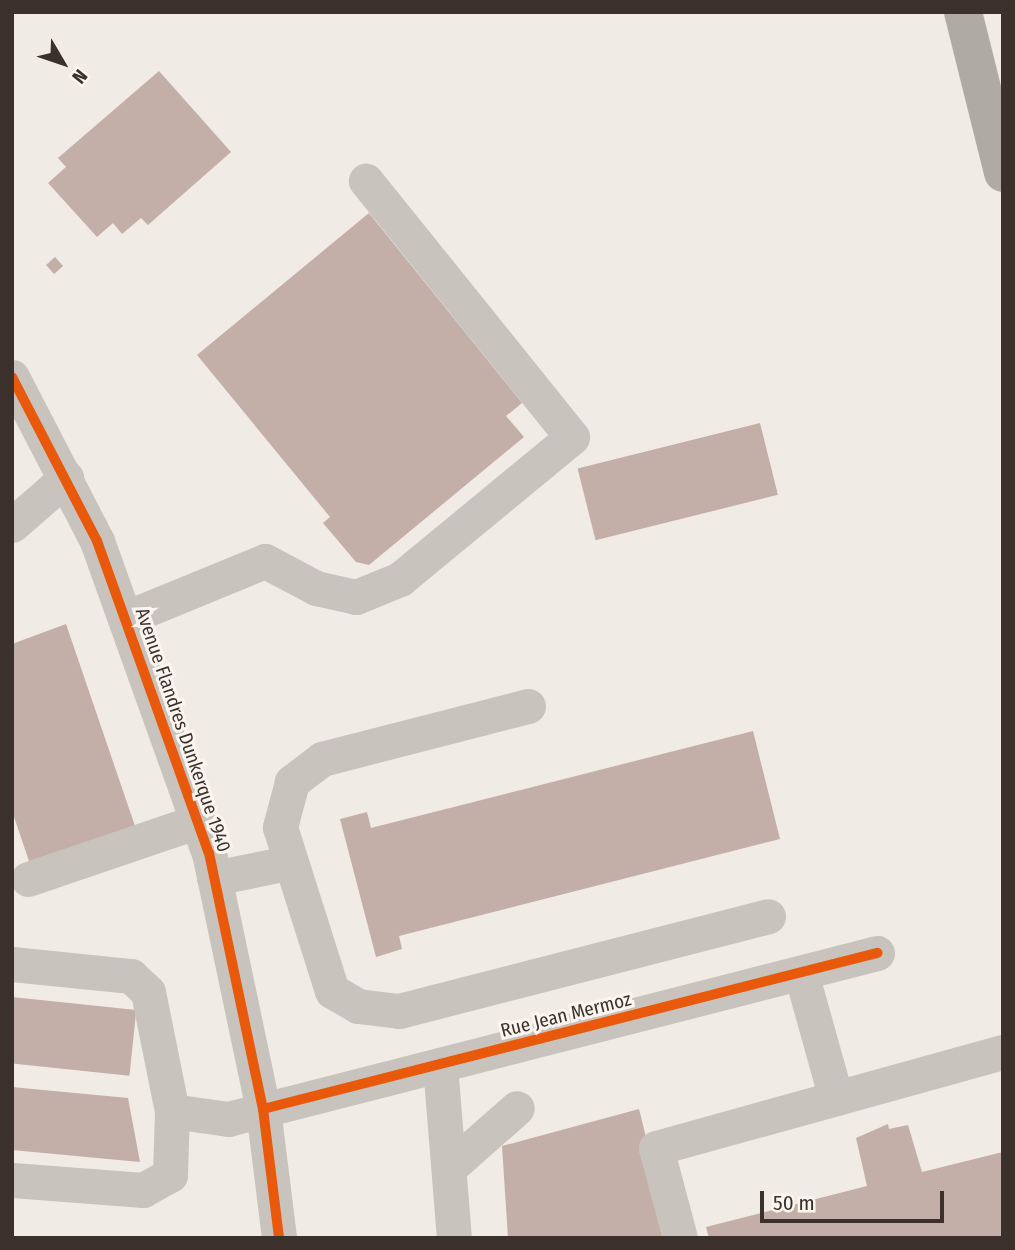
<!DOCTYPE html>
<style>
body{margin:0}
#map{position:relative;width:1015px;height:1250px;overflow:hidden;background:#f0ebe5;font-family:"Fira Sans Condensed",sans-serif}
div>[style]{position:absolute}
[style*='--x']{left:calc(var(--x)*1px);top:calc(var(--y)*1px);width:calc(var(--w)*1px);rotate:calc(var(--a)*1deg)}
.building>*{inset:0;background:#c3afa7;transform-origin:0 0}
.minor>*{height:35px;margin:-17.5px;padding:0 17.5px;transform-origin:17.5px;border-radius:17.5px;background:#c9c3be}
.highway>*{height:38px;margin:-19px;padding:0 19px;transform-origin:19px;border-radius:19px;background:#afaaa4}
.cycleway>*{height:10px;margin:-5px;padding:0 5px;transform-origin:5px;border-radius:5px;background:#e8590c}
span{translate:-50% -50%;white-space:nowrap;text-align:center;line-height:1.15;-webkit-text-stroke:6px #fbf5ee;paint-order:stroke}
.street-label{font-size:19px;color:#3b302b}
.frame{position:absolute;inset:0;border:14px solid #3b302b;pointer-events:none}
.north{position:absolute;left:28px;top:28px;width:70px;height:70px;-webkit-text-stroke:5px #fbf5ee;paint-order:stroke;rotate:129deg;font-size:19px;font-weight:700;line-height:28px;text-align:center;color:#3b302b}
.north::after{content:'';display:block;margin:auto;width:24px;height:32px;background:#3b302b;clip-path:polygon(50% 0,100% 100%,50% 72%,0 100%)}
.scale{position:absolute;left:760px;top:1191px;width:184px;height:32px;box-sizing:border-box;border:4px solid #3b302b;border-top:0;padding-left:9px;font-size:21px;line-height:24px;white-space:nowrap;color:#3b302b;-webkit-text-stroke:5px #fbf5ee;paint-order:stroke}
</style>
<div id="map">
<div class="building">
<i style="clip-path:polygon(159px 71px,231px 152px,148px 225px,141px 218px,122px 234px,113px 223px,97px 237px,48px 183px,66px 167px,58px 158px)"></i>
<i style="clip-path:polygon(369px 213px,522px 403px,506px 416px,524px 437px,369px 565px,356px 562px,323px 523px,330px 517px,197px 355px)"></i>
<i style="left:55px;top:257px;width:12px;height:12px;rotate:48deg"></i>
<i style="left:760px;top:423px;width:74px;height:188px;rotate:76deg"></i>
<i style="clip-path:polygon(66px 624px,135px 826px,30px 864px,12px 811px,12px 644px)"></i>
<i style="clip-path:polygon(753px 731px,780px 839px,399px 936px,402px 949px,376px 957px,340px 819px,367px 812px,371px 828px)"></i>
<i style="left:12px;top:997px;width:125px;height:66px;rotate:6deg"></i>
<i style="clip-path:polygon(12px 1087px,128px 1098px,140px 1162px,12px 1150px)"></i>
<i style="clip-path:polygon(639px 1109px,671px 1238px,508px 1238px,502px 1146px)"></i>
<i style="clip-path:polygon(888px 1124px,889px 1129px,908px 1125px,922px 1172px,1003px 1152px,1003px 1238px,709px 1238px,706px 1227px,867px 1186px,856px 1138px)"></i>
</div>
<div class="minor">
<i style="--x:12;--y:377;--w:185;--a:62.6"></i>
<i style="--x:97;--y:541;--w:331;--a:70.3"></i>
<i style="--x:209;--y:853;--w:262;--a:78.1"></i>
<i style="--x:263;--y:1109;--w:130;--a:82.9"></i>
<i style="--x:12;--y:525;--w:72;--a:-41"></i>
<i style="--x:126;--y:618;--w:150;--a:-22.3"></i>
<i style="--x:265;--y:561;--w:58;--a:27.9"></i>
<i style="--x:316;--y:588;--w:41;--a:12.7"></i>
<i style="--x:356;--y:597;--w:48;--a:-22.2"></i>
<i style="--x:400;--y:579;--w:223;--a:-39.5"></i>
<i style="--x:572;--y:437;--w:329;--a:-128.8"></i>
<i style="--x:528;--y:706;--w:213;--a:165.6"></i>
<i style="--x:322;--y:759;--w:38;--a:143"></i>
<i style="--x:292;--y:782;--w:47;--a:104.9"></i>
<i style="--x:280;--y:827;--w:172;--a:72.4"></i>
<i style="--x:332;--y:991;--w:30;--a:30"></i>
<i style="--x:358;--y:1006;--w:41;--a:7"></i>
<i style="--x:399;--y:1011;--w:381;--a:-14.4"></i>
<i style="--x:214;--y:878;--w:76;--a:-11.5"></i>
<i style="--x:28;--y:879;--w:180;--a:-18.8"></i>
<i style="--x:12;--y:964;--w:120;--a:5.8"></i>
<i style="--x:131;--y:976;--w:23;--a:43"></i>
<i style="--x:148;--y:992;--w:121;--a:78.6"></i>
<i style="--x:172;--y:1111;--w:64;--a:91.8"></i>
<i style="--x:170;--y:1175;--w:31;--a:151"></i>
<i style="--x:143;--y:1190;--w:131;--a:-175.6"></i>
<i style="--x:801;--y:973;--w:130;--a:74.4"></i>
<i style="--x:440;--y:1065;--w:174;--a:85.4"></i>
<i style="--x:172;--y:1111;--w:57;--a:8.1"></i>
<i style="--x:228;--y:1119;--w:670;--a:-14.35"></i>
<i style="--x:450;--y:1167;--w:89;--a:-41.4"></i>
<i style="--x:680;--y:1238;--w:93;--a:-104.9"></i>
<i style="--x:656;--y:1148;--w:360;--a:-15.5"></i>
</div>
<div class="highway">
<i style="--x:963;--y:12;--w:166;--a:76"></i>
</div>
<div class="cycleway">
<i style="--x:12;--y:377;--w:185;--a:62.6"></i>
<i style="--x:97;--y:541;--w:331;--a:70.3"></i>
<i style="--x:209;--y:853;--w:262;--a:78.1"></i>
<i style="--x:263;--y:1109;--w:130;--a:82.9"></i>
<i style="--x:263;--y:1109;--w:634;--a:-14.26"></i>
</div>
<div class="street-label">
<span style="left:183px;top:730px;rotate:71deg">Avenue Flandres Dunkerque 1940</span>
<span style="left:566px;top:1015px;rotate:-14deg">Rue Jean Mermoz</span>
</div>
<div class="frame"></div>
<div class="north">N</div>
<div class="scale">50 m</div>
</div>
